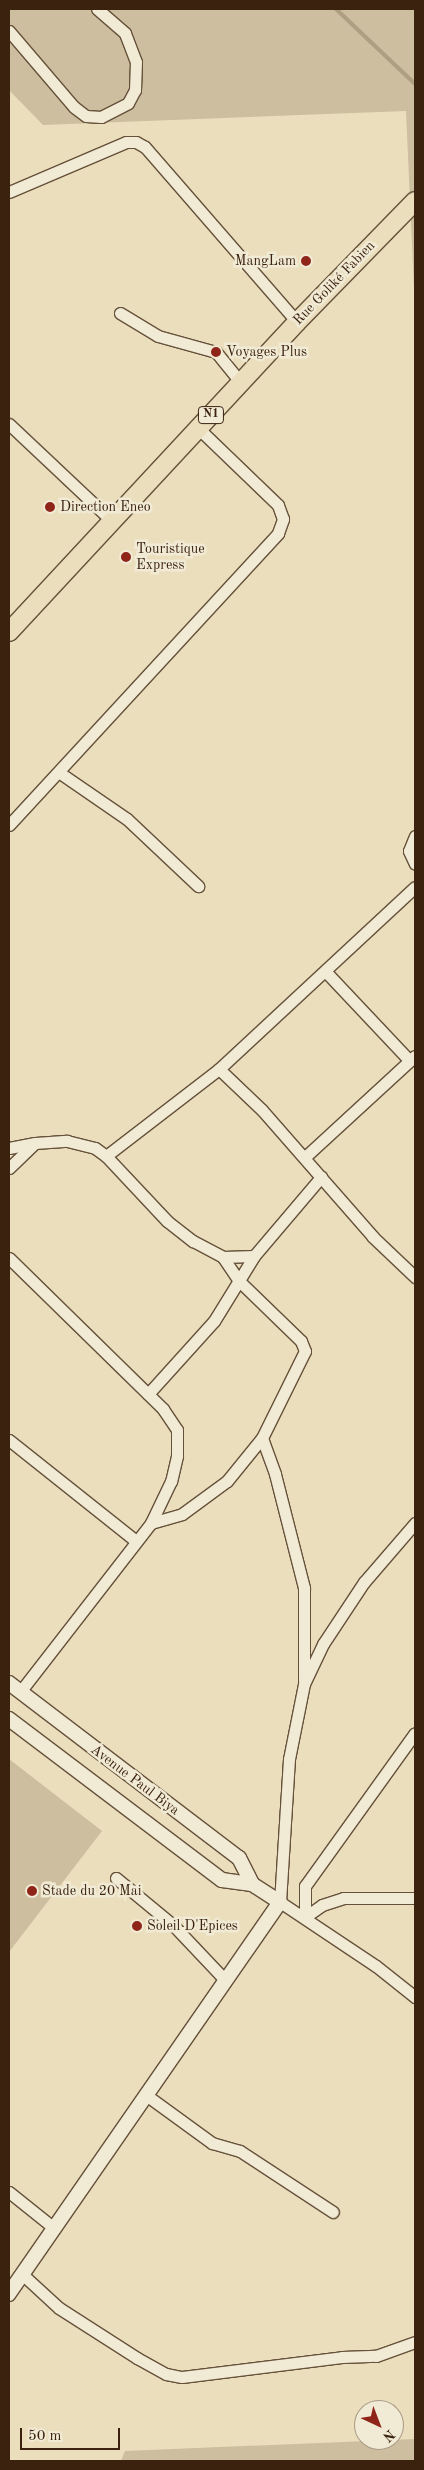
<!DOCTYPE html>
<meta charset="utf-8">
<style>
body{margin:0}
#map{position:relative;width:424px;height:2470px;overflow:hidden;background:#eadebd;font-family:"Old Standard TT",serif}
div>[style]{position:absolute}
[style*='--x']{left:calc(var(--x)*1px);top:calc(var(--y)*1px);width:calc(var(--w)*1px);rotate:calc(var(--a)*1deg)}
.green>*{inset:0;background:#ccbe9f}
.stream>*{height:4px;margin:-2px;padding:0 2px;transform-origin:2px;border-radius:2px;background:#ae9e82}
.roads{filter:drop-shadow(1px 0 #66513a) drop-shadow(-1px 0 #66513a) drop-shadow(0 1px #66513a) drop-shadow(0 -1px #66513a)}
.minor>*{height:11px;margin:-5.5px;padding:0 5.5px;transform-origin:5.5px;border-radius:5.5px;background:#f1ead4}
.tertiary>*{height:14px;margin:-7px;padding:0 7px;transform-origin:7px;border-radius:7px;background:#f1ead4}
.trunk>*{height:18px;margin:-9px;padding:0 9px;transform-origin:9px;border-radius:9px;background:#eadebd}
.dots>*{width:14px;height:14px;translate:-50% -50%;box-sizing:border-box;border:2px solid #f1ead4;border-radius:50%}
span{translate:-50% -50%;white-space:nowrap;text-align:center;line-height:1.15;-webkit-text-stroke:5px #f1ead4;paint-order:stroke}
.shield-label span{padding:1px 4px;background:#f1ead4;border:1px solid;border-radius:4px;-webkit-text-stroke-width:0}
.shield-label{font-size:12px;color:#3a220f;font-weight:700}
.poi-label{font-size:14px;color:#3a220f}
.right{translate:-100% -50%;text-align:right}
.left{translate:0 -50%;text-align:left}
.street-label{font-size:14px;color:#3a220f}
.frame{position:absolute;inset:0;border:10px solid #3a220f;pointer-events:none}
.north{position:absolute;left:354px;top:2400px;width:50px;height:50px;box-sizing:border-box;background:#f1ead4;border:1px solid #a89a85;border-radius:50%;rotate:137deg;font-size:14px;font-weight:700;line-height:20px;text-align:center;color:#3a220f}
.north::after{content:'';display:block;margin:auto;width:18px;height:22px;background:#8f2418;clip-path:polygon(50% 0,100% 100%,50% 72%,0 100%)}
.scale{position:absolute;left:20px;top:2428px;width:100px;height:22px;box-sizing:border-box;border:2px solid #3a220f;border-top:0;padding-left:6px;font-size:15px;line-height:18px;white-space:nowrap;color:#3a220f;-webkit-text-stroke:4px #f1ead4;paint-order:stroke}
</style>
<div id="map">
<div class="green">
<i style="clip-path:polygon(9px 9px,415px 9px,415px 311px,406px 111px,43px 125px,9px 90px)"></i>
<i style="clip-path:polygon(9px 1759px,102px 1831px,9px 1952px)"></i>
<i style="clip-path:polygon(415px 2439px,415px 2461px,121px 2461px,125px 2451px)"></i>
</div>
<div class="stream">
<i style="--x:336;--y:9;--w:109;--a:43.5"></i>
</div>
<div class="roads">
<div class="minor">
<i style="--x:9;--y:31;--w:100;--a:49.5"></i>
<i style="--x:74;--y:107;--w:15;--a:37"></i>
<i style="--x:86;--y:116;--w:15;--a:4"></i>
<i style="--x:101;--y:117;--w:30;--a:-27"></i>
<i style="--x:128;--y:103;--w:15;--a:-62"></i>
<i style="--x:135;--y:90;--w:28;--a:-88"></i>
<i style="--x:136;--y:62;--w:31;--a:-111"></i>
<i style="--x:125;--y:33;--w:37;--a:-139"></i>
<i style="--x:9;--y:192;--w:127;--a:-23.1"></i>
<i style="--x:126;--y:142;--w:10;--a:0"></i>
<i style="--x:136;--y:142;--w:10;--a:29"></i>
<i style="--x:145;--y:147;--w:232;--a:49"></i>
<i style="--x:120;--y:313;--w:44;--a:31.2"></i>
<i style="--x:158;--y:336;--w:60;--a:15.4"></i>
<i style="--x:216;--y:352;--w:40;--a:51"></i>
<i style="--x:9;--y:424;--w:141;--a:43.3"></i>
<i style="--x:60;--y:773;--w:81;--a:34.5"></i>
<i style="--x:127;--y:819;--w:98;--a:43.3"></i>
<i style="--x:9;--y:825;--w:397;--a:-47.3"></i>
<i style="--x:278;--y:533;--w:15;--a:-70"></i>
<i style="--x:283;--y:519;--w:15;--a:-110"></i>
<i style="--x:278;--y:505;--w:111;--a:-136.1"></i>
<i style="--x:415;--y:836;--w:16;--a:112"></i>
<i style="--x:409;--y:851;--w:14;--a:65"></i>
<i style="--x:326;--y:972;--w:121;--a:46.7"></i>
<i style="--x:219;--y:1069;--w:59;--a:43.6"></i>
<i style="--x:262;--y:1110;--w:169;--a:48.8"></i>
<i style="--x:373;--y:1237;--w:58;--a:43.6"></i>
<i style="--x:9;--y:1148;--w:25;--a:-11"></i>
<i style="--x:106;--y:1156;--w:89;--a:46.8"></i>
<i style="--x:167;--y:1221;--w:33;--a:38"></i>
<i style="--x:193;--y:1241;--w:34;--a:28"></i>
<i style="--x:223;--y:1257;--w:31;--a:-2"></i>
<i style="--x:305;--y:1157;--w:149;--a:-42.6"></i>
<i style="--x:9;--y:1168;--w:36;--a:-44"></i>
<i style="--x:35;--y:1143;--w:32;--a:-4"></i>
<i style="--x:67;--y:1141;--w:29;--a:14"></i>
<i style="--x:95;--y:1148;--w:14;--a:36"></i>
<i style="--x:106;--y:1156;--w:143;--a:-37.6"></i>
<i style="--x:219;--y:1069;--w:267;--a:-42.9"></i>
<i style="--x:9;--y:1258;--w:216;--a:44.4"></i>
<i style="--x:163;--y:1409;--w:25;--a:56"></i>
<i style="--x:177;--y:1430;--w:26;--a:90"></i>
<i style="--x:177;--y:1456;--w:26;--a:103"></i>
<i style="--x:171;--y:1481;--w:47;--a:115.5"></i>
<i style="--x:151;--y:1523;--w:214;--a:127.8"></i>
<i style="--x:148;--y:1394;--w:98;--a:-47.9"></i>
<i style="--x:214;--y:1321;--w:76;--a:-58.4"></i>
<i style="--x:254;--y:1256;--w:104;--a:-49.7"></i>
<i style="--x:262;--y:1438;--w:38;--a:70"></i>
<i style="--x:275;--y:1474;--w:118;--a:75.7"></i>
<i style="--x:304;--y:1588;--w:92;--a:90"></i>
<i style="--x:9;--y:1440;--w:162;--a:38.5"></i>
<i style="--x:151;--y:1523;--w:32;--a:-16"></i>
<i style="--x:182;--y:1514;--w:56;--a:-36.3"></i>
<i style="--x:227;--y:1481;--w:55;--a:-50.9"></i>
<i style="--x:262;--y:1438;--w:97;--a:-63.7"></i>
<i style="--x:305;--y:1351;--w:11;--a:-112"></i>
<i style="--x:301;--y:1341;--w:86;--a:-135.9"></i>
<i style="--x:239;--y:1281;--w:29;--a:-124"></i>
<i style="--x:415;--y:1523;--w:78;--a:130.8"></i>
<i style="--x:364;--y:1582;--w:74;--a:123.5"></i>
<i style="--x:323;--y:1644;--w:44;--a:115.4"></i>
<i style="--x:304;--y:1684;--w:76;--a:101.3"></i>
<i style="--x:289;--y:1759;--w:143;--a:93.6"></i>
<i style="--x:280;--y:1902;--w:115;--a:33.7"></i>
<i style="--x:376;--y:1966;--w:50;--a:38.5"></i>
<i style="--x:116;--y:1878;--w:75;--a:39.6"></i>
<i style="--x:174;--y:1926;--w:74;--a:46.6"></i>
<i style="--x:305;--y:1917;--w:31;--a:-90"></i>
<i style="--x:305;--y:1886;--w:188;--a:-54.3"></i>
<i style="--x:305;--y:1917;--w:21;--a:-35"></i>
<i style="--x:322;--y:1905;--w:22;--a:-18"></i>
<i style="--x:343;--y:1898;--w:72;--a:0"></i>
<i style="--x:146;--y:2095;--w:82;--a:36"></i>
<i style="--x:212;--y:2143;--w:29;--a:16"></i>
<i style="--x:240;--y:2151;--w:111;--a:33.3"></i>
<i style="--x:9;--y:2192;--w:58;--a:38.7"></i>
<i style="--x:22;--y:2274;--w:50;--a:42.6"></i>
<i style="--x:59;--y:2308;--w:93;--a:32.7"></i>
<i style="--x:137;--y:2358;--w:33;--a:29"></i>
<i style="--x:166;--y:2374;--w:16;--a:11"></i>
<i style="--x:182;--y:2377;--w:161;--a:-7.1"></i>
<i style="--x:342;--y:2357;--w:34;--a:-2"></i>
<i style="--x:376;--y:2356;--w:41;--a:-19.7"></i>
</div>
<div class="tertiary">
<i style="--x:9;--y:1683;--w:289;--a:37.3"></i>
<i style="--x:239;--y:1858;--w:29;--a:63"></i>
<i style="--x:9;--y:1719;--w:267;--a:37.1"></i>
<i style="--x:222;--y:1880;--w:30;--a:8"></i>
<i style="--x:252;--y:1884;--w:33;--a:33"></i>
<i style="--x:280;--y:1902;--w:477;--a:124.7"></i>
</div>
<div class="trunk">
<i style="--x:9;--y:632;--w:423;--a:-47.1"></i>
<i style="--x:297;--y:322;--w:169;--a:-45.7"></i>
</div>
</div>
<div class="dots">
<i style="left:306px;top:261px;background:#8f2418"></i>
<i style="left:216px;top:352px;background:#8f2418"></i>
<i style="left:50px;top:507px;background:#8f2418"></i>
<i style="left:126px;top:557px;background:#8f2418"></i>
<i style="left:32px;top:1891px;background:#8f2418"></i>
<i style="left:137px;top:1926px;background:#8f2418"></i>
</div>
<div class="shield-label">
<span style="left:211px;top:415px">N1</span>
</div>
<div class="poi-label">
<span class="right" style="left:296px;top:261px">MangLam</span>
<span class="left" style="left:226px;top:352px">Voyages Plus</span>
<span class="left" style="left:60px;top:507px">Direction Eneo</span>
<span class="left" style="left:136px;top:557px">Touristique<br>Express</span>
<span class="left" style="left:42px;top:1891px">Stade du 20 Mai</span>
<span class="left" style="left:147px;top:1926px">Soleil D'Epices</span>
</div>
<div class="street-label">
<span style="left:334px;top:283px;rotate:-46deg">Rue Goliké Fabien</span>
<span style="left:135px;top:1780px;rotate:37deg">Avenue Paul Biya</span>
</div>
<div class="frame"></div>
<div class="north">N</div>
<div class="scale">50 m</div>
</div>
